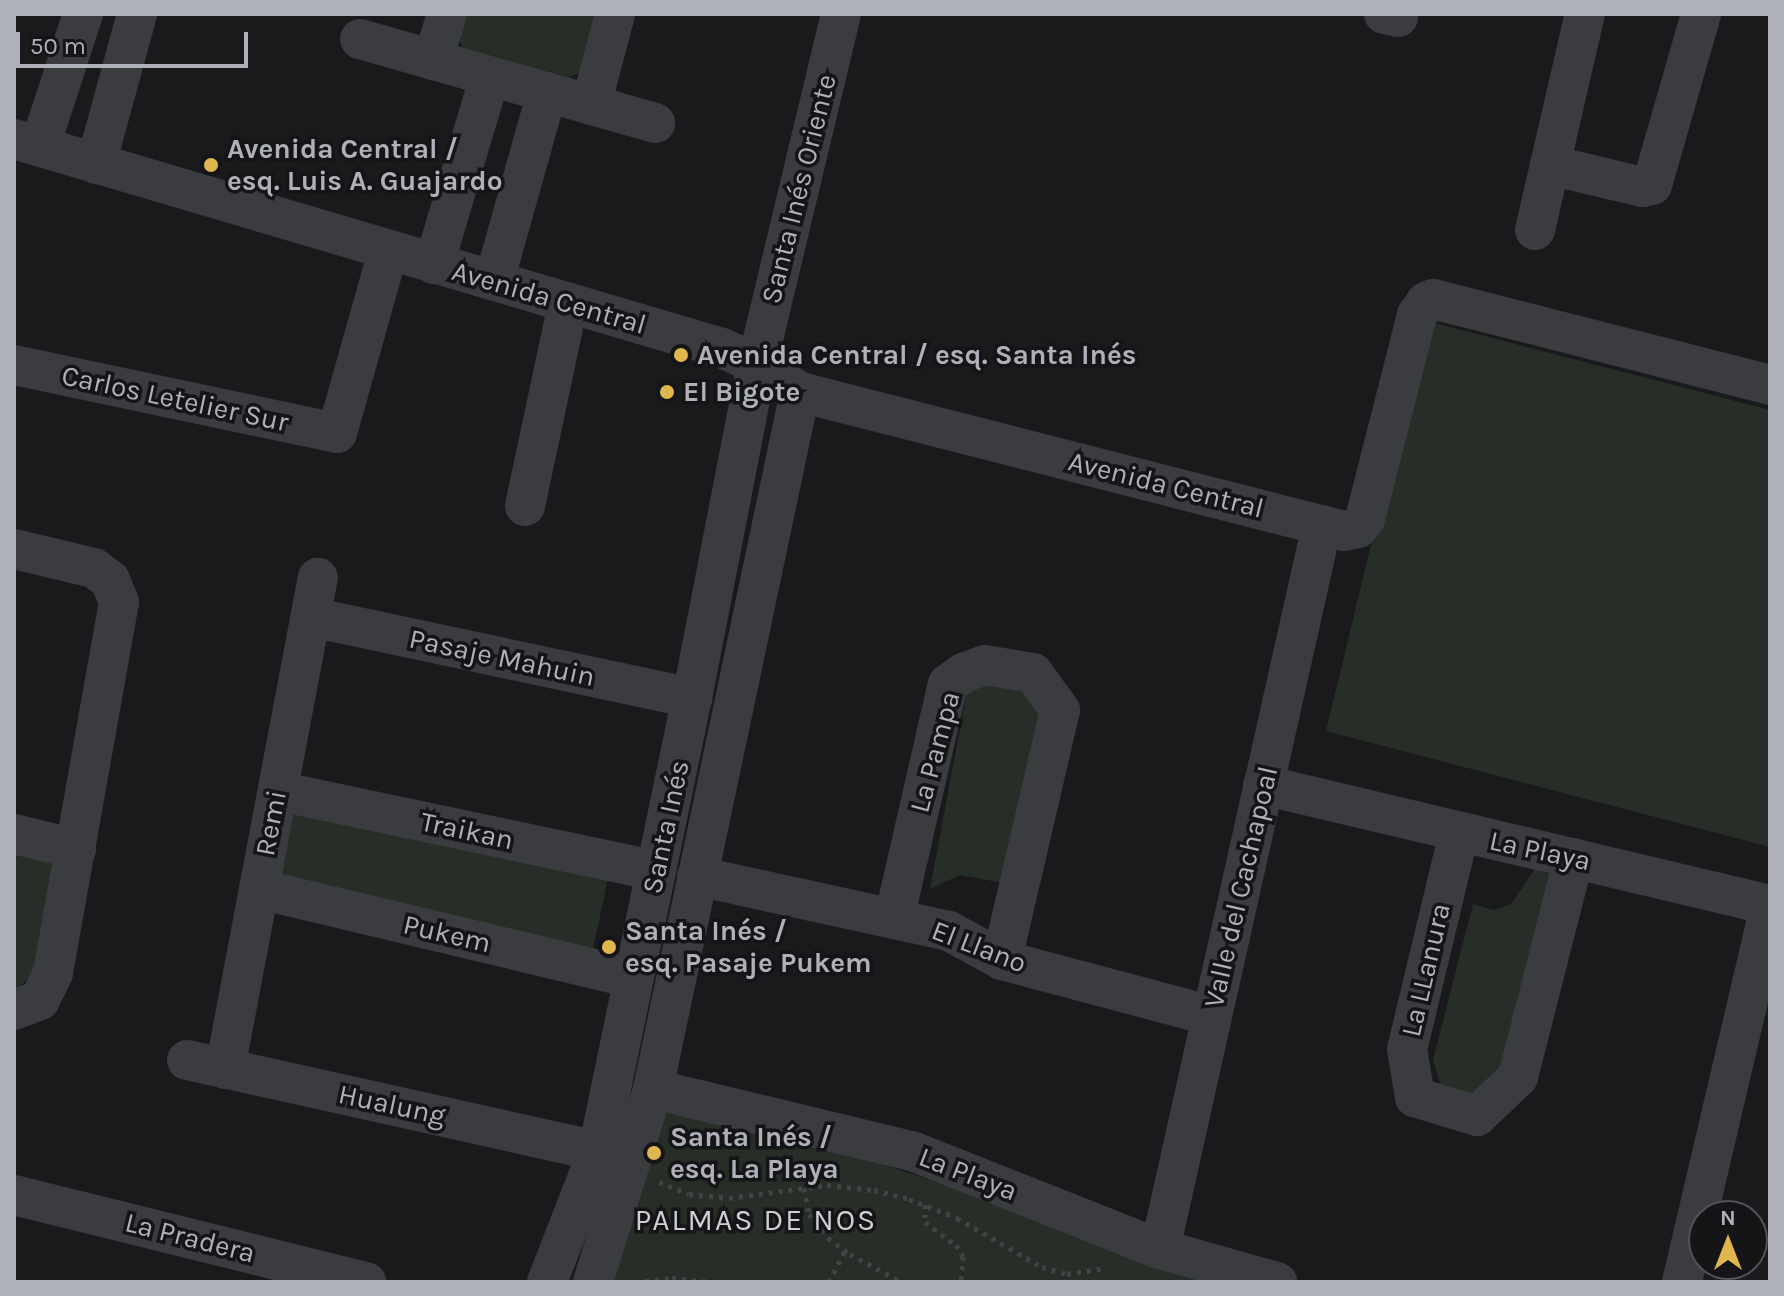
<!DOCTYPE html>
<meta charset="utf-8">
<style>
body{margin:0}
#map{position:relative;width:1784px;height:1296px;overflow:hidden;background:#1a1a1c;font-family:Karla,sans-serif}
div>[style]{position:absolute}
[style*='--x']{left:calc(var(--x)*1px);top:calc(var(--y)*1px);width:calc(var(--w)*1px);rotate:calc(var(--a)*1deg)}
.green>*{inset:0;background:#262e27}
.path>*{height:5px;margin-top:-2.5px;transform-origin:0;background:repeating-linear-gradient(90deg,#414347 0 4px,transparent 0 10px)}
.minor>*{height:40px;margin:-20px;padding:0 20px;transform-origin:20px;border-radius:20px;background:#3b3c40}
.dots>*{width:22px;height:22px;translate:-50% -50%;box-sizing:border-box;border:4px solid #151517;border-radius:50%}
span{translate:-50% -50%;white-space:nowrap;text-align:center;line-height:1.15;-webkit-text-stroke:7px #151517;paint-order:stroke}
.poi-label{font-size:28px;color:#aeb1ba;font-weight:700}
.left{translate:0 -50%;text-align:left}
.street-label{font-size:28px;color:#aeb1ba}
.neighbourhood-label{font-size:30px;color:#ced0d6;letter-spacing:2px}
.frame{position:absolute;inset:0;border:16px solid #aeb1ba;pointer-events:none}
.north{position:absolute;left:1688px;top:1200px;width:80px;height:80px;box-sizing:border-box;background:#151517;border:2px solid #525358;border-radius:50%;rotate:0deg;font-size:22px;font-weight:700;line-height:32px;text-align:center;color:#aeb1ba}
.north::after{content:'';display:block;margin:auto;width:28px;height:36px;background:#e0b64e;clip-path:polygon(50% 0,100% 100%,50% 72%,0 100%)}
.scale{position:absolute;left:16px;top:32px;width:232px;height:36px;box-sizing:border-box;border:4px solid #aeb1ba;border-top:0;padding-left:10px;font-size:24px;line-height:28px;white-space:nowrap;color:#aeb1ba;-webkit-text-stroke:6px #151517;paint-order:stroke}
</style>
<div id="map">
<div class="green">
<i style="clip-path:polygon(455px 14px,603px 14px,586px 71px,568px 77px,463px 48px,454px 31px)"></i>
<i style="clip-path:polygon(1434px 323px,1770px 410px,1770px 847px,1326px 731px,1379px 512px)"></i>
<i style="clip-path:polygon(1026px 681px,1046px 706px,1014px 885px,960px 875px,930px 889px,967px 691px,998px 682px)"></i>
<i style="clip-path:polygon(287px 807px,609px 873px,591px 959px,287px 883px,277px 869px)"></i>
<i style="clip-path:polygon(14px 850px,57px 858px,35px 974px,17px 988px,14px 988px)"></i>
<i style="clip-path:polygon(1535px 869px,1565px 880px,1489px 1105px,1441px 1086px,1433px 1060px,1473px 904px,1494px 910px,1511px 904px)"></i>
<i style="clip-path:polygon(671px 1111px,841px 1151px,989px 1199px,1215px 1282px,601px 1282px,649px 1126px)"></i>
</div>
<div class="path">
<i style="--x:659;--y:1182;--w:32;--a:22"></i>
<i style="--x:689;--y:1194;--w:40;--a:5.7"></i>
<i style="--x:729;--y:1198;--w:99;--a:-7.6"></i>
<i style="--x:827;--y:1185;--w:47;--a:6.1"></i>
<i style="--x:874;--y:1190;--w:36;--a:14"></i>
<i style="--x:909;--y:1199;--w:52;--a:21.6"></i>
<i style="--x:957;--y:1218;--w:98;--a:30"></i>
<i style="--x:1042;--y:1267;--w:26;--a:16"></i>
<i style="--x:1067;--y:1274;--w:37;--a:-9"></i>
<i style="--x:804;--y:1188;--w:26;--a:79"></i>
<i style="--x:809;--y:1214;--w:31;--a:52"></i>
<i style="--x:828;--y:1238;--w:27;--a:36"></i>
<i style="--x:850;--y:1254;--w:58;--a:28.8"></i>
<i style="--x:925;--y:1204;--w:18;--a:90"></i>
<i style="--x:925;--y:1222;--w:39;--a:37"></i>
<i style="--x:956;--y:1245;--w:13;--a:58"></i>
<i style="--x:963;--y:1256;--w:26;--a:94"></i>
<i style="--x:635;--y:1282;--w:37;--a:-6"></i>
<i style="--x:672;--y:1278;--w:41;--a:5.6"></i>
<i style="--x:829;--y:1282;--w:35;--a:-63"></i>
</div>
<div class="minor">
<i style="--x:1384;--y:14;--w:14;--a:12"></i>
<i style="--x:1398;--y:17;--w:3;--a:-90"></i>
<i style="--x:360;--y:39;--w:307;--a:15.9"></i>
<i style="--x:433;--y:60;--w:48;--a:-73.1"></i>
<i style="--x:591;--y:105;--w:94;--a:-75.2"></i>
<i style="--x:14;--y:139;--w:738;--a:16.45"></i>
<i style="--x:722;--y:348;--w:38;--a:25"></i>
<i style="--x:757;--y:364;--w:51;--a:33.1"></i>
<i style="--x:800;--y:392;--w:561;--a:14.33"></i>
<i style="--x:1344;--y:531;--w:14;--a:-12"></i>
<i style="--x:1358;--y:528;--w:11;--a:-52"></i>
<i style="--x:1365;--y:519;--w:211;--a:-75.7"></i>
<i style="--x:1417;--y:315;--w:16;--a:-55"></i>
<i style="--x:1426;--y:302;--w:8;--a:-23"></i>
<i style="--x:1433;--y:299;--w:348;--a:14.3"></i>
<i style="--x:40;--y:146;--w:139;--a:-72"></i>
<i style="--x:96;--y:164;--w:156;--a:-74.7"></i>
<i style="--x:1550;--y:165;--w:95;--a:13.4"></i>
<i style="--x:1642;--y:187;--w:10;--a:-11"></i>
<i style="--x:1652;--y:185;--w:178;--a:-74"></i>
<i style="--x:1535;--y:230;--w:222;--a:-77"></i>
<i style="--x:434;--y:264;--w:196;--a:-73.4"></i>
<i style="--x:494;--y:281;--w:196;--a:-74.3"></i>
<i style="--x:14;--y:365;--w:330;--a:11.9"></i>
<i style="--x:337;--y:433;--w:189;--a:-74.3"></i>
<i style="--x:525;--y:506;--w:208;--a:-78"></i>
<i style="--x:14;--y:549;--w:82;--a:13.4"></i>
<i style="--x:94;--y:568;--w:20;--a:37"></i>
<i style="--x:110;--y:580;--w:24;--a:68"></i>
<i style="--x:119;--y:602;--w:377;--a:100.1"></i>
<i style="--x:53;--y:973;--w:30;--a:116"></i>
<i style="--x:40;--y:1000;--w:28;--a:159"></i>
<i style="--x:311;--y:617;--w:390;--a:12"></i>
<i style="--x:1263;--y:785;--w:521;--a:13.32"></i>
<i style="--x:278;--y:791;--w:386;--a:11.9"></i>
<i style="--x:1459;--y:833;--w:222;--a:103.5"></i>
<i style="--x:1407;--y:1049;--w:49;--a:80.5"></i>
<i style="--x:1415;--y:1097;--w:65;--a:17"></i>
<i style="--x:1477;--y:1116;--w:57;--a:-43.6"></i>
<i style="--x:1518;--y:1077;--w:226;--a:-75.7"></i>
<i style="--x:14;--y:834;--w:64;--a:13.6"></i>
<i style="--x:697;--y:876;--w:258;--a:12.3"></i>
<i style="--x:949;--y:931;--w:60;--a:28.7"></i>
<i style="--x:1002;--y:960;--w:217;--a:14.9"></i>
<i style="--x:259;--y:889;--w:385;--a:13.4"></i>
<i style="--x:894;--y:919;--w:241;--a:-77.1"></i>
<i style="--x:948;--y:684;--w:19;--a:-36"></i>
<i style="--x:963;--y:673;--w:23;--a:-20"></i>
<i style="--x:985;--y:665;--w:49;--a:9.5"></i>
<i style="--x:1033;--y:673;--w:46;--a:53.9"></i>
<i style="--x:1060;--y:710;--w:257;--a:103.1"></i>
<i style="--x:187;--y:1060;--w:421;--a:12.5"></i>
<i style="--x:225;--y:1069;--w:500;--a:-79.3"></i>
<i style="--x:653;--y:1089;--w:266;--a:13.5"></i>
<i style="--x:912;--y:1151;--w:267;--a:21.6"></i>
<i style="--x:1160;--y:1249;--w:122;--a:15.8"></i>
<i style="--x:14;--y:1195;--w:363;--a:13.9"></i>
<i style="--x:1160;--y:1249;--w:742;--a:-77.39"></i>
<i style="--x:547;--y:1282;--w:141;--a:-68.7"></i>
<i style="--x:598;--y:1151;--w:463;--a:-78.3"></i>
<i style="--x:692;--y:698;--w:340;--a:-79"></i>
<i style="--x:757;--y:364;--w:360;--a:-76.5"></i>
<i style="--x:593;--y:1282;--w:202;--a:-72.7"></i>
<i style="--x:653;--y:1089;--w:712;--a:-78.09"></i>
<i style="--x:1682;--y:1282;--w:384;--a:-76.8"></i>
</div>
<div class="dots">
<i style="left:211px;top:165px;background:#e0b64e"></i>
<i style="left:681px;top:355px;background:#e0b64e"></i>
<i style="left:667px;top:392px;background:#e0b64e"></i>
<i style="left:609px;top:947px;background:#e0b64e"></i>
<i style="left:654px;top:1153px;background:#e0b64e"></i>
</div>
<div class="poi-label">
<span class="left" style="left:227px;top:165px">Avenida Central /<br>esq. Luis A. Guajardo</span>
<span class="left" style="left:697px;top:355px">Avenida Central / esq. Santa Inés</span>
<span class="left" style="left:683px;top:392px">El Bigote</span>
<span class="left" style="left:625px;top:947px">Santa Inés /<br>esq. Pasaje Pukem</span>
<span class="left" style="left:670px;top:1153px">Santa Inés /<br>esq. La Playa</span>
</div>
<div class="street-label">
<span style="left:799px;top:189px;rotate:-76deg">Santa Inés Oriente</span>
<span style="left:549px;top:298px;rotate:16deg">Avenida Central</span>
<span style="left:175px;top:399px;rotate:12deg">Carlos Letelier Sur</span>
<span style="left:1166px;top:485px;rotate:14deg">Avenida Central</span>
<span style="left:502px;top:658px;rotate:12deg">Pasaje Mahuin</span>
<span style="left:935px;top:752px;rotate:-75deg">La Pampa</span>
<span style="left:271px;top:823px;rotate:-79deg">Remi</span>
<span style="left:666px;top:827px;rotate:-78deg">Santa Inés</span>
<span style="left:467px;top:831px;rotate:12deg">Traikan</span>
<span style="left:1540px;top:851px;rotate:12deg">La Playa</span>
<span style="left:1241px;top:887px;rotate:-77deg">Valle del Cachapoal</span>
<span style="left:447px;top:934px;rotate:13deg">Pukem</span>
<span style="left:979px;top:947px;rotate:21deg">El Llano</span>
<span style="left:1426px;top:970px;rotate:-77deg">La LLanura</span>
<span style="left:392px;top:1105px;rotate:12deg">Hualung</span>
<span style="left:968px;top:1174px;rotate:21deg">La Playa</span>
<span style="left:190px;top:1238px;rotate:14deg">La Pradera</span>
</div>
<div class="neighbourhood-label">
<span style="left:756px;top:1220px">PALMAS DE NOS</span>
</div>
<div class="frame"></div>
<div class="north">N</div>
<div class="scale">50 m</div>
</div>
